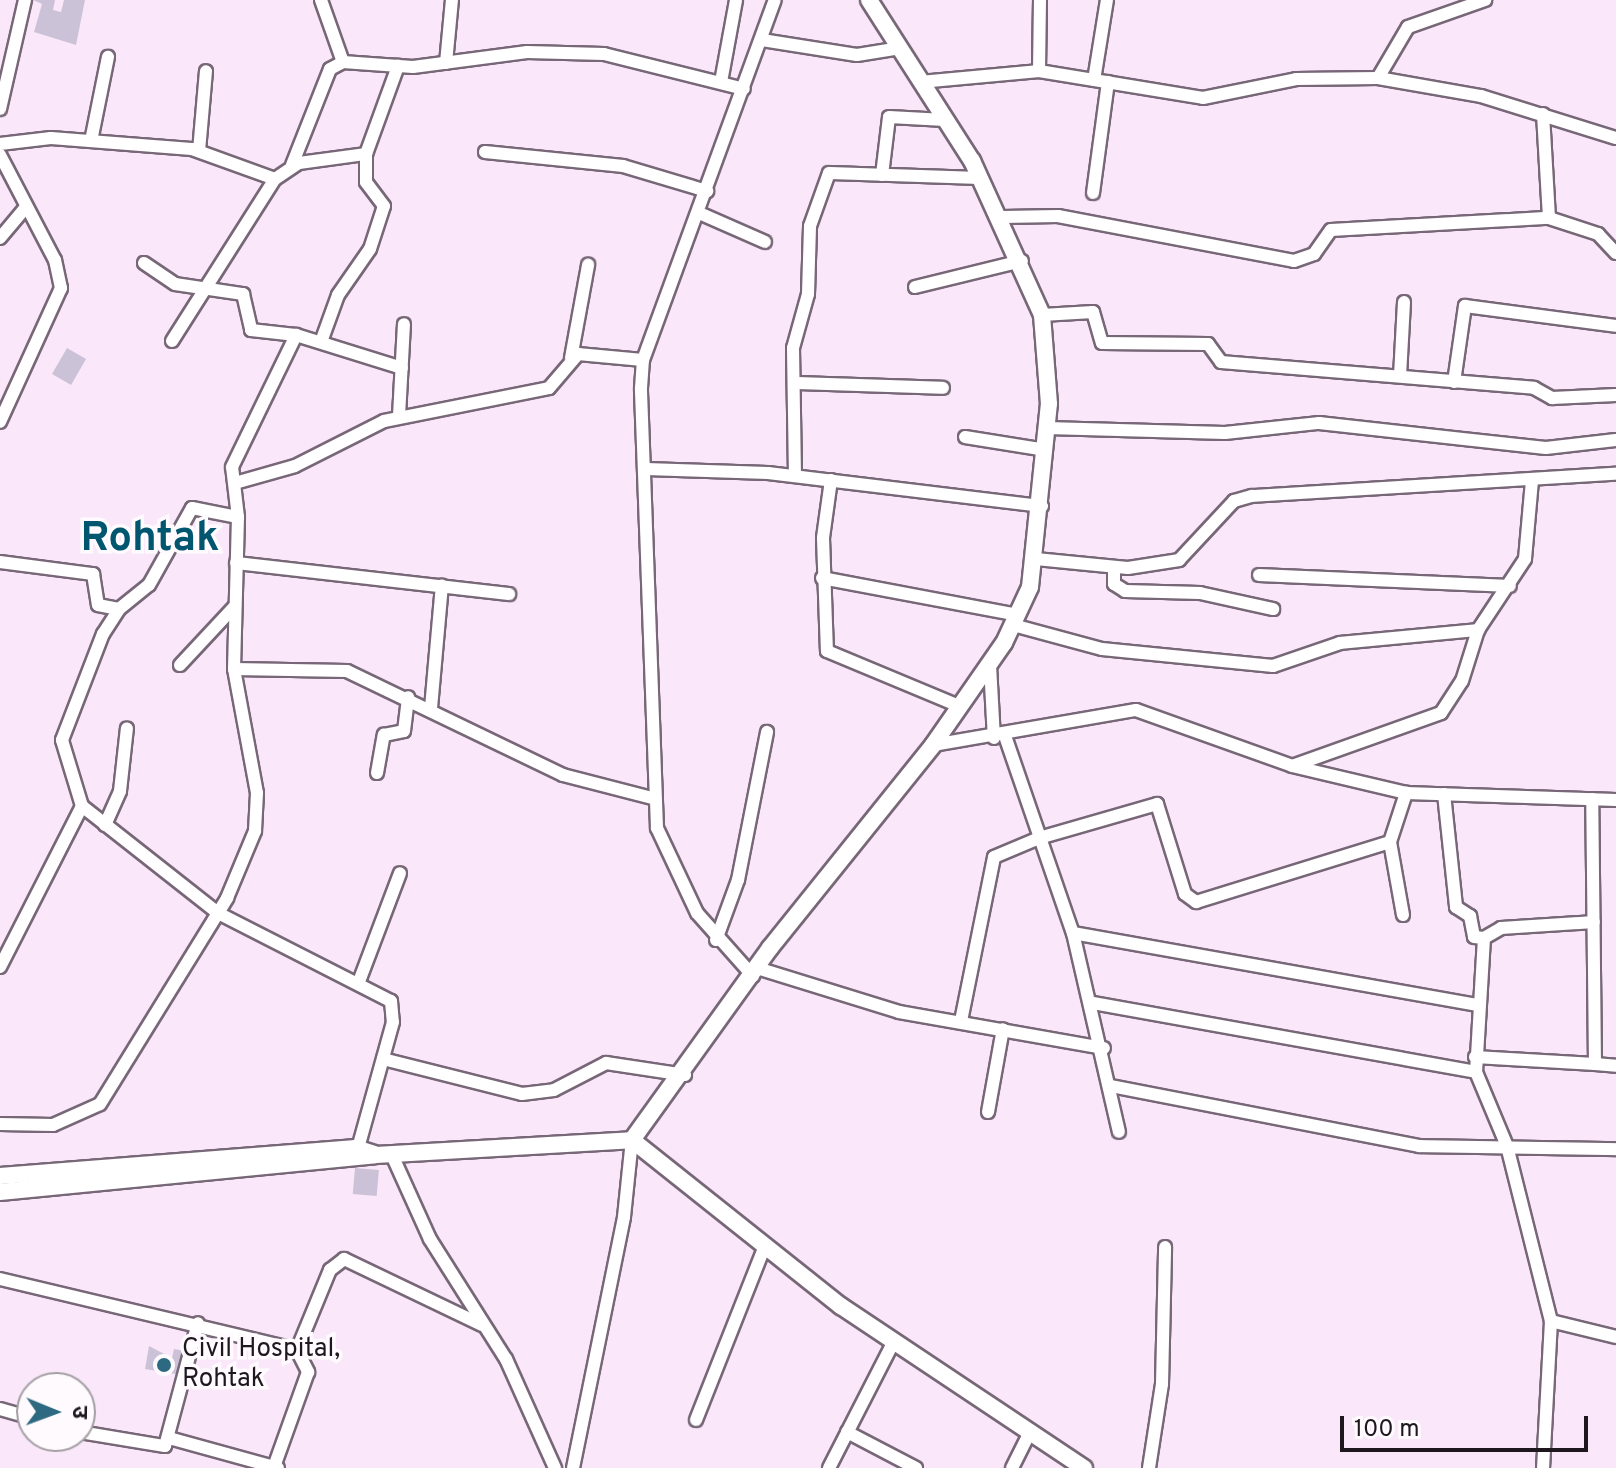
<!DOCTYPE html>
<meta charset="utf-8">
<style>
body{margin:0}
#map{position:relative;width:1616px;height:1468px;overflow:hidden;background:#fae8fa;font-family:Overpass,"Noto Sans Devanagari",sans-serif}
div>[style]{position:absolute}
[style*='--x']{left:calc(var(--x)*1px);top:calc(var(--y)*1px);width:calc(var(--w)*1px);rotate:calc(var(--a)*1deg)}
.building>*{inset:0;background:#ccc2d8;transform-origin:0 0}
.roads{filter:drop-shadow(2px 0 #776777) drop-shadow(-2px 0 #776777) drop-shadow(0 2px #776777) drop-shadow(0 -2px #776777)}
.minor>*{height:12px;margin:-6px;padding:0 6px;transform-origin:6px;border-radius:6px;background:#fff}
.tertiary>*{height:16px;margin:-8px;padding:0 8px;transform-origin:8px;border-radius:8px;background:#fff}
.dots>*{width:22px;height:22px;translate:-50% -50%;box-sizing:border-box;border:4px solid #fefafe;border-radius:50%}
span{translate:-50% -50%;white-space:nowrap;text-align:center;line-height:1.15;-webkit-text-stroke:7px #fefafe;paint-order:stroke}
.poi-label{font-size:26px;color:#1e171e}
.left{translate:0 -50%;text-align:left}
.town-label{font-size:42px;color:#01566f;font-weight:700}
.north{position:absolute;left:16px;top:1372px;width:80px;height:80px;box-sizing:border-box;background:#fefafe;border:2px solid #a49fa4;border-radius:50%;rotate:91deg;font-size:22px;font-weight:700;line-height:32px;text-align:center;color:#1e171e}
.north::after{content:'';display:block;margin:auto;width:28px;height:36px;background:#2d6a81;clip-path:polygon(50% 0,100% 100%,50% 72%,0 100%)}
.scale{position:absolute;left:1340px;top:1416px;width:248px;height:36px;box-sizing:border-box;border:4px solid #1e171e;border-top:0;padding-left:10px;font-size:24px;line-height:28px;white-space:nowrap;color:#1e171e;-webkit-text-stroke:6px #fefafe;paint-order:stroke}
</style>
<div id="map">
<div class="building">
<i style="clip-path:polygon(33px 0,55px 0,53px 10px,61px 12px,64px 0,85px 0,76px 45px,34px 32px,42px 4px)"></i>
<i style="left:67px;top:348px;width:22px;height:30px;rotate:30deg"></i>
<i style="left:355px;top:1168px;width:24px;height:26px;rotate:5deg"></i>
<i style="clip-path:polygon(149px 1346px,172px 1358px,174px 1349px,186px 1351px,182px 1375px,145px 1369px)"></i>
</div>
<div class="roads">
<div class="minor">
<i style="--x:321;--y:0;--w:66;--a:70.5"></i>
<i style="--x:762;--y:40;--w:96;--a:9"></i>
<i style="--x:857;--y:55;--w:44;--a:-9.2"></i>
<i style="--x:446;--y:63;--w:63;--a:-84.6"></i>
<i style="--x:1039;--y:71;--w:71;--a:-89.2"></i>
<i style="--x:1378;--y:78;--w:59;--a:-59.5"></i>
<i style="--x:1408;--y:27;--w:82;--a:-19.3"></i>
<i style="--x:1094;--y:80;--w:81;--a:-80.8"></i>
<i style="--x:721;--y:82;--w:83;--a:-79.6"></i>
<i style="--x:920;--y:82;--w:120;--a:-5.3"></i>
<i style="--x:1039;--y:71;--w:166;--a:9.3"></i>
<i style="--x:1203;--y:98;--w:95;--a:-11.5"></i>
<i style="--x:1296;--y:79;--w:82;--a:-0.7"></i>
<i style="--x:1378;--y:78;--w:105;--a:9.9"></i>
<i style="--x:1481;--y:96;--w:141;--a:17.3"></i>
<i style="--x:0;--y:109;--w:112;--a:-77.1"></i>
<i style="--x:1543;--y:114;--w:104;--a:86.7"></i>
<i style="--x:91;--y:141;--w:86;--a:-78.6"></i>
<i style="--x:0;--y:144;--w:51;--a:-6.7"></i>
<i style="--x:51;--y:138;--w:141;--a:4.5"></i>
<i style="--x:192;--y:149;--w:88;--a:19.9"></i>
<i style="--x:275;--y:179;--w:29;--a:-34"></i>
<i style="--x:299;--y:163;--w:68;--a:-7.7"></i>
<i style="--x:366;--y:154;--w:94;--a:-70"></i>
<i style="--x:199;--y:151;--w:80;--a:-85"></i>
<i style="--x:485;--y:152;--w:139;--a:5.8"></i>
<i style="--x:623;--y:166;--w:88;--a:16.6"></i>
<i style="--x:0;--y:155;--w:119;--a:62.4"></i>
<i style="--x:55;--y:260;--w:29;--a:78"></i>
<i style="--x:61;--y:288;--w:147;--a:114.5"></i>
<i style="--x:292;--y:165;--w:103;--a:-68.4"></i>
<i style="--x:330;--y:69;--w:15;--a:-28"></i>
<i style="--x:343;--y:62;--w:70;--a:4.1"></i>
<i style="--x:413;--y:67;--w:115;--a:-7.5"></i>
<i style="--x:527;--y:52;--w:77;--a:1.5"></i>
<i style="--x:604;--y:54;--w:144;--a:14"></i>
<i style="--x:882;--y:175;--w:58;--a:-83.1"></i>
<i style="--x:889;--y:117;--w:56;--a:3.1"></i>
<i style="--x:1093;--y:193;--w:112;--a:-82.3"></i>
<i style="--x:699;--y:213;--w:72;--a:23.7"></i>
<i style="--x:1003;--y:217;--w:55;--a:-1"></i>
<i style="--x:1058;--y:216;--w:240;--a:10.8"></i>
<i style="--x:1294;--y:261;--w:21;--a:-19"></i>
<i style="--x:1314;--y:254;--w:29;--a:-55"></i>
<i style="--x:1331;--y:230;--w:218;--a:-3.2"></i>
<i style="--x:1549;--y:218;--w:52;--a:18.1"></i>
<i style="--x:1598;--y:234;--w:26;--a:47"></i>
<i style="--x:0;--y:238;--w:40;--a:-50"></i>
<i style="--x:144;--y:263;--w:37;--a:34"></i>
<i style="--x:175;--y:284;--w:69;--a:8.4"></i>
<i style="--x:243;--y:294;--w:37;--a:77"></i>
<i style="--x:251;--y:330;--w:45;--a:6.3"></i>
<i style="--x:296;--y:335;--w:111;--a:17.3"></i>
<i style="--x:915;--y:287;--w:110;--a:-13.7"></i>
<i style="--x:1042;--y:315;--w:51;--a:-3.4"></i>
<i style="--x:1093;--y:312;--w:32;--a:74"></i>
<i style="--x:1102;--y:343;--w:106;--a:0.5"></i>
<i style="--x:1208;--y:344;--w:22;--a:54"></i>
<i style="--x:1221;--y:362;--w:314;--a:4.7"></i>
<i style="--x:1534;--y:388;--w:21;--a:29"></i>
<i style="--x:1552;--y:398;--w:64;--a:-2.7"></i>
<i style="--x:172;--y:341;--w:192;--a:-57.6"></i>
<i style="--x:321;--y:342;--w:50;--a:-70.1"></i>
<i style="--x:338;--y:295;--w:56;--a:-55.2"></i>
<i style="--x:370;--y:249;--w:45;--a:-72"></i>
<i style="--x:384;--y:206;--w:30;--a:-127"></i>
<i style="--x:366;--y:182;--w:28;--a:-90"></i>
<i style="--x:571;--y:358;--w:95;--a:-79.6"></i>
<i style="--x:1400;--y:376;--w:74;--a:-86.9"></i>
<i style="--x:1454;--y:382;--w:77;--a:-81.8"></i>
<i style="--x:1465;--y:306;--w:152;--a:7.5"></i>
<i style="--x:796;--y:383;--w:147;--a:1.9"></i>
<i style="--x:399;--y:416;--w:92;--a:-86.9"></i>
<i style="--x:1047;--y:428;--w:178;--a:1.6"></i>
<i style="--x:1225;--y:433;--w:95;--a:-6.1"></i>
<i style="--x:1319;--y:423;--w:228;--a:6.3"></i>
<i style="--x:1546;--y:448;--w:70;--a:-6.5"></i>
<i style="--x:965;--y:437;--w:82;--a:9.1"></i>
<i style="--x:646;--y:469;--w:122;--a:1.9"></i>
<i style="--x:768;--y:473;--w:276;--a:6.9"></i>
<i style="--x:795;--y:476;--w:128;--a:-90.9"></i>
<i style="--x:793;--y:348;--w:56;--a:-74.5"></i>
<i style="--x:808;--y:294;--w:68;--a:-88.3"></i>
<i style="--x:810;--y:226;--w:56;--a:-70.3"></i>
<i style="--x:829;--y:173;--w:152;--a:1.9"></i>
<i style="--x:831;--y:480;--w:59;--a:97.9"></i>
<i style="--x:823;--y:538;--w:113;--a:88"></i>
<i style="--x:827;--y:651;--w:143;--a:22.6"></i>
<i style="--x:235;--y:483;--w:62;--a:-15.8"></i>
<i style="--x:295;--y:466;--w:100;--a:-26.8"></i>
<i style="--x:384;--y:421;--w:168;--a:-11.3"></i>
<i style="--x:549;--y:388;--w:45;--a:-49.5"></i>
<i style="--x:578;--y:354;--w:65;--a:5.3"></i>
<i style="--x:1036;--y:559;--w:92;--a:5.6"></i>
<i style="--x:1128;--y:568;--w:52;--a:-8.9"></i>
<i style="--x:1179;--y:560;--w:81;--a:-47"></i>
<i style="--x:1234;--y:501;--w:19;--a:-16"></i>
<i style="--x:1252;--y:496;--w:365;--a:-3.5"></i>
<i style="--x:0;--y:562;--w:94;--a:7.4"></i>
<i style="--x:93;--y:574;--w:31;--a:81"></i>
<i style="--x:98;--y:605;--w:21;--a:11"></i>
<i style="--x:236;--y:563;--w:275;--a:6.5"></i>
<i style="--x:1114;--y:568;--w:16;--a:90"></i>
<i style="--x:1114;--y:584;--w:13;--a:32"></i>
<i style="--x:1125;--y:591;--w:75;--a:1.5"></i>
<i style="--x:1200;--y:593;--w:75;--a:12.4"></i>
<i style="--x:1259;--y:575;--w:251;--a:2.5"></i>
<i style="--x:822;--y:578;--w:199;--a:10.7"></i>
<i style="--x:1013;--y:625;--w:92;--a:15.1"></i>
<i style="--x:1102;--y:649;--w:172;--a:5.7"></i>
<i style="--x:1273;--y:666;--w:71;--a:-18.9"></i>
<i style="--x:1340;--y:643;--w:139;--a:-5.4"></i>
<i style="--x:180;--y:665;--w:81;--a:-47"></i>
<i style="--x:990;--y:665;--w:73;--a:86.9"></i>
<i style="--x:234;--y:669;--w:113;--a:1"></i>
<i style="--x:347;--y:671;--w:240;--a:25.7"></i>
<i style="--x:563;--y:775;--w:92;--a:14.5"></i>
<i style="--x:431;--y:708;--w:123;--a:-84.9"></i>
<i style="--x:1005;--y:736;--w:208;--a:71"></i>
<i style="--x:1073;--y:933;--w:204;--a:77"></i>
<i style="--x:933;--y:745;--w:206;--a:-9.8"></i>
<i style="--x:1136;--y:710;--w:166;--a:19.7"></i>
<i style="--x:1292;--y:766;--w:117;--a:13.3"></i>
<i style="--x:1406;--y:793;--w:210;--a:1.9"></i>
<i style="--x:1295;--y:765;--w:155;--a:-19.6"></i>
<i style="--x:1441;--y:713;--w:38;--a:-57"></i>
<i style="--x:1462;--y:681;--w:53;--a:-72.6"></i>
<i style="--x:1478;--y:630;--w:85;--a:-56.5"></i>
<i style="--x:1525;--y:559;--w:79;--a:-84.9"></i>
<i style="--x:377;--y:773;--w:39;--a:-80"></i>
<i style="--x:384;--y:735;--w:20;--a:-11"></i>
<i style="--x:404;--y:731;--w:34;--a:-83"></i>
<i style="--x:1444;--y:794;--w:114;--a:83.9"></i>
<i style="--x:1456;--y:907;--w:17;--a:33"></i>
<i style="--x:1470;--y:916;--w:21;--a:79"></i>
<i style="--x:1474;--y:937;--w:10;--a:6"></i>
<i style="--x:1484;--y:938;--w:134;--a:93.4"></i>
<i style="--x:1476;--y:1072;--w:80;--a:67.3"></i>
<i style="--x:1507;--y:1146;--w:180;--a:75.9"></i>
<i style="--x:1551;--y:1321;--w:147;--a:93.1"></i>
<i style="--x:82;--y:806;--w:173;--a:38.2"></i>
<i style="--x:218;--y:913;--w:194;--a:27"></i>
<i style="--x:391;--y:1001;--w:21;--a:85"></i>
<i style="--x:393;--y:1022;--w:138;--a:105.5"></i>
<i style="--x:105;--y:825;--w:37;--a:-66"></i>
<i style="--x:120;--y:791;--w:63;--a:-83.7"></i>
<i style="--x:1403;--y:915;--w:74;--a:-100.1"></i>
<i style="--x:1390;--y:842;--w:52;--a:-71.9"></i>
<i style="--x:1073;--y:933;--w:410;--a:10.1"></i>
<i style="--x:1484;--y:938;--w:20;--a:-30"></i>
<i style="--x:1501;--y:928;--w:93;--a:-3.7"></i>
<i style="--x:716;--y:940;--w:64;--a:-69.9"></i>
<i style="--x:738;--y:880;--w:151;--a:-78.9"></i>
<i style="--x:0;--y:967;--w:181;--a:-63"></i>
<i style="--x:82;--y:806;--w:69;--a:-106.9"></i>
<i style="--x:62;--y:740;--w:114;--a:-68.9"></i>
<i style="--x:103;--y:634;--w:30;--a:-57"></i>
<i style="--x:119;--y:609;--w:38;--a:-39"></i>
<i style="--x:149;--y:585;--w:88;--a:-60.8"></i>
<i style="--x:192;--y:508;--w:47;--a:11.1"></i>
<i style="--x:757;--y:968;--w:149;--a:17.2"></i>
<i style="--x:899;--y:1012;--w:208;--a:10"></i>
<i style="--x:753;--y:976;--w:84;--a:-131.6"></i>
<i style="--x:697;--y:913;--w:94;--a:-115.2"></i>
<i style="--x:657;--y:828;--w:440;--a:-92.1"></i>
<i style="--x:641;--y:388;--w:28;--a:-86"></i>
<i style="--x:643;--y:360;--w:383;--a:-69.9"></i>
<i style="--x:360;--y:979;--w:113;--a:-69.3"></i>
<i style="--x:1093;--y:1003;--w:389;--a:10.2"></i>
<i style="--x:961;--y:1021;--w:167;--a:-78.6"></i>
<i style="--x:994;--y:857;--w:49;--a:-22.9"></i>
<i style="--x:1039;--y:838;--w:123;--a:-16.1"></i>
<i style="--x:1157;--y:804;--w:94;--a:72.7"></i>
<i style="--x:1185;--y:894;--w:14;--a:36"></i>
<i style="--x:1196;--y:902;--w:203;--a:-17.2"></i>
<i style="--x:1475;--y:1057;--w:120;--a:3.3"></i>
<i style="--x:1595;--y:1064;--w:265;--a:-90.6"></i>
<i style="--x:383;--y:1059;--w:143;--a:14.1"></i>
<i style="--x:522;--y:1094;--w:32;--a:-7"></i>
<i style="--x:554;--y:1090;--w:59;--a:-27.4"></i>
<i style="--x:606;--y:1063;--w:80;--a:8.6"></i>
<i style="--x:1595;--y:1064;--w:21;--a:5"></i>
<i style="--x:1111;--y:1086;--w:314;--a:11"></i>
<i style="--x:1419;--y:1146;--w:197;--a:0.9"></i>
<i style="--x:988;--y:1112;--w:84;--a:-79.8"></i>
<i style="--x:0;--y:1124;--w:53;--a:1.1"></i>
<i style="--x:53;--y:1125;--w:51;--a:-24.1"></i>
<i style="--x:100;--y:1104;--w:242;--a:-58.3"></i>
<i style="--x:227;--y:898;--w:73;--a:-67.3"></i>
<i style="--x:255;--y:831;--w:38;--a:-87"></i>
<i style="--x:257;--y:793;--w:126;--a:-100.5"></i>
<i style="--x:234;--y:669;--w:152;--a:-88.5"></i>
<i style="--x:238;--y:517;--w:50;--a:-96.8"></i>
<i style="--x:232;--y:467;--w:147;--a:-64.1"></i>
<i style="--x:392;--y:1155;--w:92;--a:65.7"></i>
<i style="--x:430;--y:1239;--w:142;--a:57.7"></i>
<i style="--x:506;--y:1359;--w:120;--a:65.8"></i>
<i style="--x:0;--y:1279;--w:305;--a:13.4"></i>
<i style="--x:297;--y:1350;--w:25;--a:63"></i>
<i style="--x:308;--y:1372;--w:101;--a:109.7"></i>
<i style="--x:1551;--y:1321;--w:67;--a:13.8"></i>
<i style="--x:297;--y:1350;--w:87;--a:-67.6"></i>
<i style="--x:330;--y:1270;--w:18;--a:-38"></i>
<i style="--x:344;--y:1259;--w:153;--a:25.6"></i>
<i style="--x:0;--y:1409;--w:33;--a:16"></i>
<i style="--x:696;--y:1420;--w:185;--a:-68.4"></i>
<i style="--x:80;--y:1432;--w:86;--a:9.4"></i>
<i style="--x:165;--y:1446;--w:127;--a:-75"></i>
<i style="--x:847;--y:1432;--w:78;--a:27.6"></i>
<i style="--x:169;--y:1438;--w:113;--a:15.4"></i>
<i style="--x:573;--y:1468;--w:256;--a:-78.5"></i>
<i style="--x:624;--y:1217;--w:77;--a:-84.1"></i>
<i style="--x:829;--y:1468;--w:143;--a:-62.9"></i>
<i style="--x:1012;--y:1468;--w:40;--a:-63.4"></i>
<i style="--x:1149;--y:1468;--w:85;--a:-81.2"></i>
<i style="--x:1162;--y:1384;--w:137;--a:-88.7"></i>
</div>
<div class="tertiary">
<i style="--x:632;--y:1140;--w:236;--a:-54.3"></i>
<i style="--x:770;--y:948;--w:260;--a:-51.2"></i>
<i style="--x:933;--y:745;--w:124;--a:-55.2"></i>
<i style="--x:1004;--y:643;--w:62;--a:-65.1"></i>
<i style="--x:1030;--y:587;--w:184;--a:-84.1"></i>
<i style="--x:1049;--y:404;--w:89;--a:-94.5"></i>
<i style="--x:1042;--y:315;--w:169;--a:-114.4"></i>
<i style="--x:972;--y:161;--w:191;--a:-122.6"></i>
<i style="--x:0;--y:1176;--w:357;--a:-4.5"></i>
<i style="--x:356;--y:1148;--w:19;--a:18"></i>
<i style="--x:0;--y:1192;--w:377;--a:-5.6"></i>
<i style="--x:375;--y:1155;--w:257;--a:-3.3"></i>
<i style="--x:632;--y:1140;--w:267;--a:38.5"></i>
<i style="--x:841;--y:1306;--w:292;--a:33.7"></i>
</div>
</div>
<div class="dots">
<i style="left:164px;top:1365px;background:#2d6a81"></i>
</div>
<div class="poi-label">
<span class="left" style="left:182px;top:1365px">Civil Hospital,<br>Rohtak</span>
</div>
<div class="town-label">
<span style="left:150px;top:540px">Rohtak</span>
</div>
<div class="north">उ</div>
<div class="scale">100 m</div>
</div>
